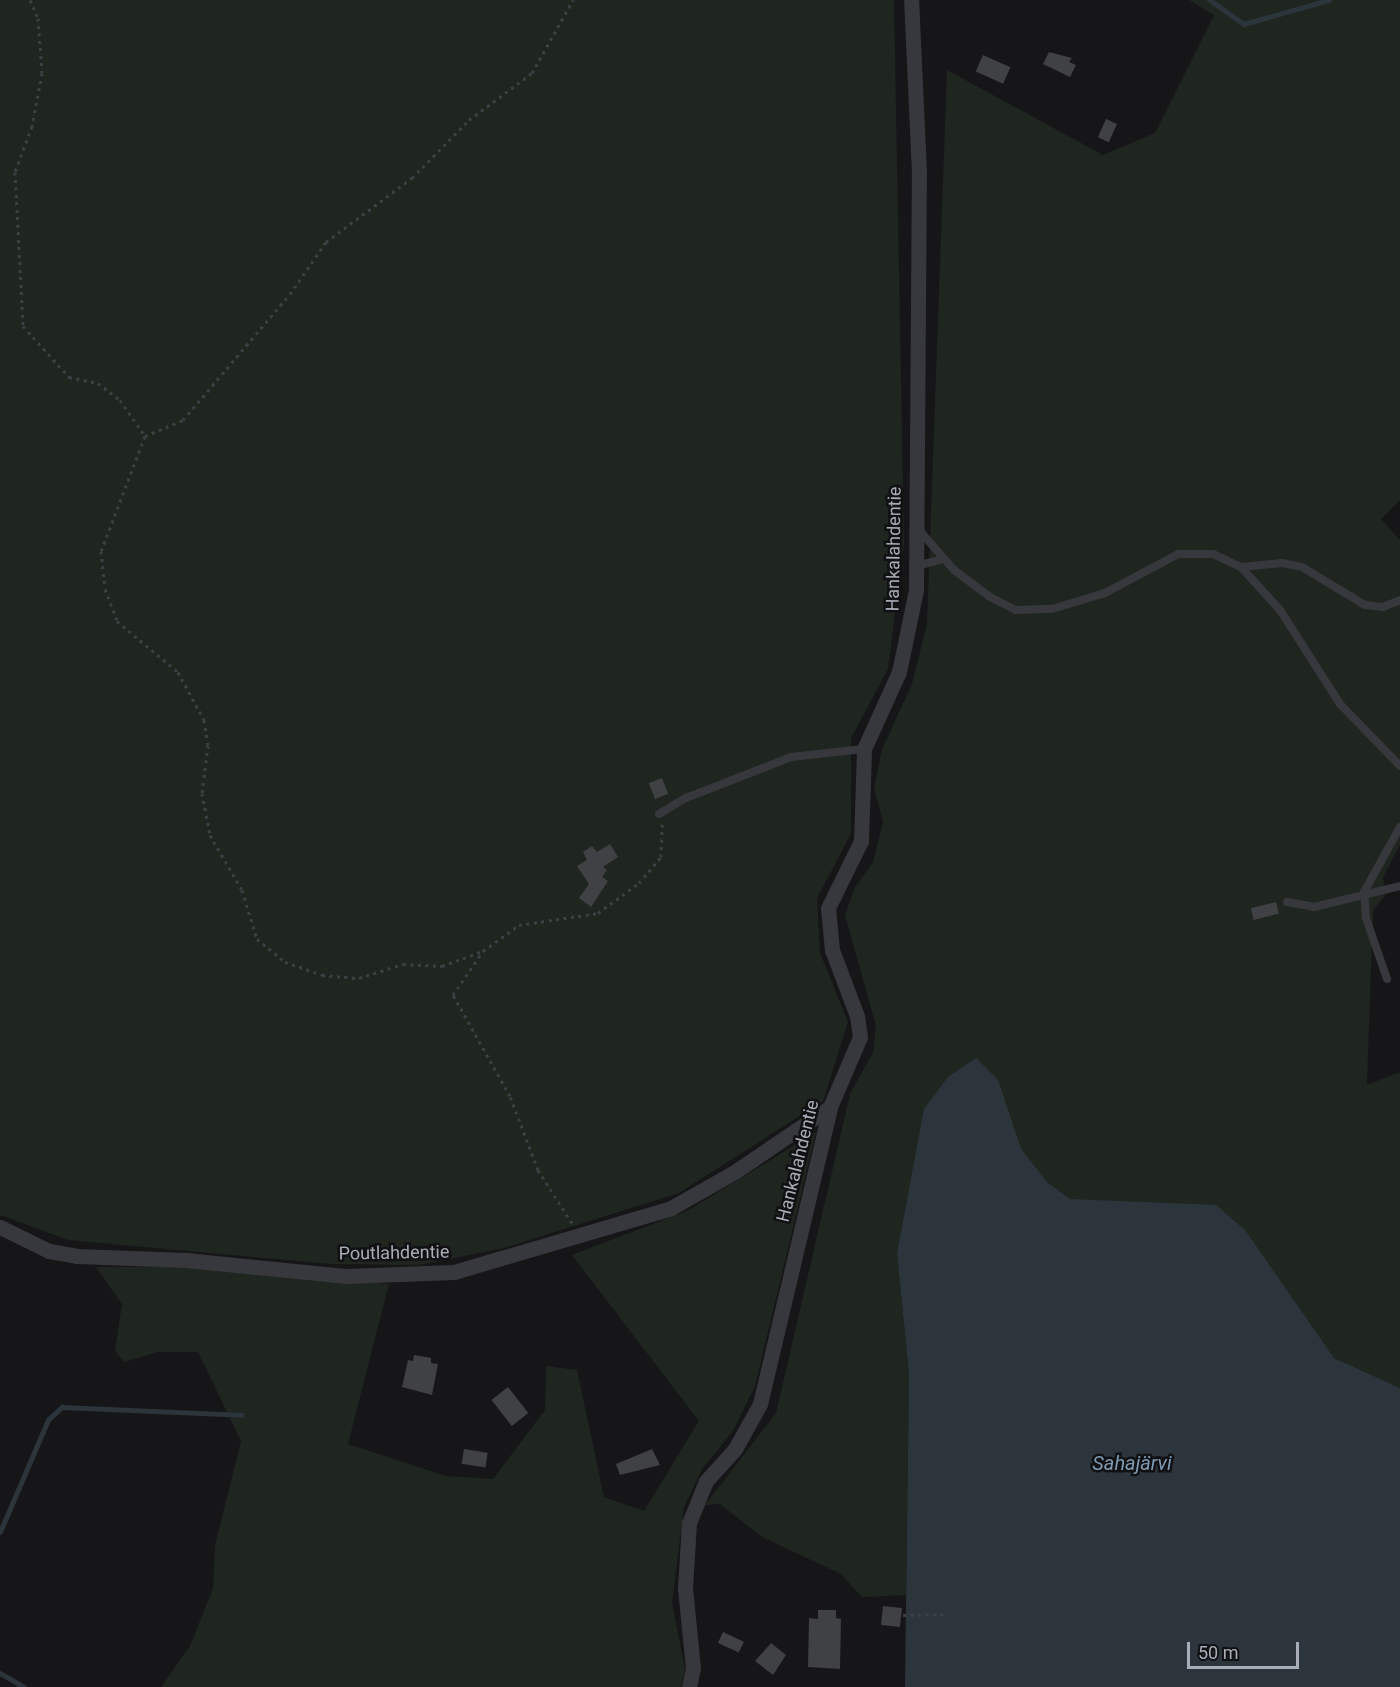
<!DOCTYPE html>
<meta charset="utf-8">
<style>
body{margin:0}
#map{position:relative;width:1400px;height:1687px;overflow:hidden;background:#161618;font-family:Roboto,sans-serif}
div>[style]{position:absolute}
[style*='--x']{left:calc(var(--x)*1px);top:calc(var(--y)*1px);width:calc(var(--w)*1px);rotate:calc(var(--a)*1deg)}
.green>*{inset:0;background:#1e261f}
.water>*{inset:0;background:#2c353c}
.stream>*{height:4.5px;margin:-2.25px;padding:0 2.25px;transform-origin:2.25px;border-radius:2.25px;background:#2c353c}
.building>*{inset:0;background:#404145;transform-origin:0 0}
.path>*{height:3px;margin-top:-1.5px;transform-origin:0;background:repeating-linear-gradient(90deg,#3d3f44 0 3px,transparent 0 7.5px)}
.service>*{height:8px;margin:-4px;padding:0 4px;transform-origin:4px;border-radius:4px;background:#37383d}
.minor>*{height:15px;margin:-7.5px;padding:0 7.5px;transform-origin:7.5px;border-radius:7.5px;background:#37383d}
span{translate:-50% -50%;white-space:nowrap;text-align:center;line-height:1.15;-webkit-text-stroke:5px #111113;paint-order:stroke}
.street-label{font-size:18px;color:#a8adb8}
.water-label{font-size:20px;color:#7f9bb3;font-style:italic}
.scale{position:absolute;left:1187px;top:1642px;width:112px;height:27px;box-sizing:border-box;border:3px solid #a8adb8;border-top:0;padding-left:8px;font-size:18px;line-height:21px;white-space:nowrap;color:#a8adb8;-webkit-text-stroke:4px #111113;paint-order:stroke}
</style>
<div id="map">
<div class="green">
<i style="clip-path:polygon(0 0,894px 0,904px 543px,888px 669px,851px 738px,851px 834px,817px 898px,820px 953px,848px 1022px,823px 1101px,679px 1193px,504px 1248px,419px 1265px,331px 1264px,68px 1240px,0 1215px)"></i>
<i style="clip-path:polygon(1189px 0,1400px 0,1400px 500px,1381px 519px,1400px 540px,1400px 845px,1383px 877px,1385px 896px,1373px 910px,1367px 1085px,1400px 1072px,1400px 1388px,1334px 1358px,1298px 1312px,1070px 1199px,908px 1194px,897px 1253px,909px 1374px,906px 1595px,862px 1597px,841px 1574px,762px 1537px,720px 1504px,705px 1505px,776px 1413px,850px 1094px,873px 1052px,876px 1026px,845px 915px,855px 887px,873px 862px,883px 822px,874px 788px,882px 749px,912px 684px,927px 624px,947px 70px,1103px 155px,1155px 133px,1214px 15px)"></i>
<i style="clip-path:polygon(816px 1132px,755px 1386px,733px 1431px,702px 1469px,684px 1507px,672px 1603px,685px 1669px,681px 1687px,161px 1687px,190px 1646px,213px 1588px,215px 1545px,241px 1441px,198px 1352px,158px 1352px,124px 1362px,115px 1351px,122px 1304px,96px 1267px,192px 1267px,389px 1284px,348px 1444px,446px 1476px,493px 1479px,545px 1410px,546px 1366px,577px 1370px,604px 1497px,644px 1511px,699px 1421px,572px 1255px,689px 1210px)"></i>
</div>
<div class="water">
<i style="clip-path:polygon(976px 1058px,998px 1080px,1021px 1149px,1047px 1182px,1070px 1199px,1216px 1205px,1245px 1230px,1334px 1358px,1400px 1388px,1400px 1687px,905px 1687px,909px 1374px,897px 1253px,924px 1109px,948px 1077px)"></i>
</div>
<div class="stream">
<i style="--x:1210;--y:0;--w:42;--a:35.2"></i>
<i style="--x:1244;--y:24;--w:88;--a:-15.8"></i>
<i style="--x:0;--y:1532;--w:122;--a:-66.8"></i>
<i style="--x:48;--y:1420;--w:19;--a:-43"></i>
<i style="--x:62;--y:1407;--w:180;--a:2.5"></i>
<i style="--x:0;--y:1673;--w:28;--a:30"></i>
</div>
<div class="building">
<i style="clip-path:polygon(1049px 52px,1072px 58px,1069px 62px,1076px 65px,1070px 77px,1043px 64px)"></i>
<i style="left:983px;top:55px;width:30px;height:18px;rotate:24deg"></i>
<i style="left:1106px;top:119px;width:12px;height:20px;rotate:24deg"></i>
<i style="left:662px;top:778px;width:17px;height:14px;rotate:69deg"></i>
<i style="clip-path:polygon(610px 844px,618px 857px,603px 867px,607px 870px,602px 877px,608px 881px,591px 907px,579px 898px,589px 884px,577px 866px,587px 860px,583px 852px,592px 846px,597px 852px)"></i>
<i style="left:1276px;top:902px;width:12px;height:26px;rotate:76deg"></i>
<i style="clip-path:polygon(414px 1355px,431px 1358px,431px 1363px,438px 1364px,432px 1395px,402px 1387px,408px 1360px,413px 1361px)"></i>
<i style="left:508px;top:1387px;width:33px;height:21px;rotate:52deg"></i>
<i style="left:464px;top:1449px;width:24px;height:15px;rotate:9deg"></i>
<i style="clip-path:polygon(652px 1449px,660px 1465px,620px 1475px,616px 1464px)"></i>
<i style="left:883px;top:1606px;width:19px;height:19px;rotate:6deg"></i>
<i style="clip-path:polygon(818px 1610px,836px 1610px,836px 1618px,841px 1619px,840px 1669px,808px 1667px,809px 1618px,818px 1619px)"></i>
<i style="left:723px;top:1632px;width:23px;height:12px;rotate:25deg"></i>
<i style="clip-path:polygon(771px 1643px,786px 1655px,773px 1675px,755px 1661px)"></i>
</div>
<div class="path">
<i style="--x:30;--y:0;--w:20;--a:66"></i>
<i style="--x:38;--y:18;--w:55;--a:85.8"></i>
<i style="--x:42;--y:73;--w:54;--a:100.7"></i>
<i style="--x:32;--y:126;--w:49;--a:110.3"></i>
<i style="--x:15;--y:172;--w:154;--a:87"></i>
<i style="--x:23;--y:326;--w:69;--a:48"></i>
<i style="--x:69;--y:377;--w:30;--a:12"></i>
<i style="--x:98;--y:383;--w:28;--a:38"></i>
<i style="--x:120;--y:400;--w:44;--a:55.2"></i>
<i style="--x:145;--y:436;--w:123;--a:110.9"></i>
<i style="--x:101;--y:551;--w:38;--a:84"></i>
<i style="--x:105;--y:589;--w:34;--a:69"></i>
<i style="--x:117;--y:621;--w:80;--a:39.9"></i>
<i style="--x:178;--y:672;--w:55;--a:61.6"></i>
<i style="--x:204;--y:720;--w:25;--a:81"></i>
<i style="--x:208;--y:745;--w:48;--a:97.1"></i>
<i style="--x:202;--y:793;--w:43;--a:79.2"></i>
<i style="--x:210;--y:835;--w:64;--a:59.8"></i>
<i style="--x:242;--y:890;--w:51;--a:73"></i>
<i style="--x:257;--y:939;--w:36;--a:39"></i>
<i style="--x:285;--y:962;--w:39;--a:19"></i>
<i style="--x:322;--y:975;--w:37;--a:5"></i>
<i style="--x:359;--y:978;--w:46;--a:-17.7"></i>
<i style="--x:403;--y:964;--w:39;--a:3"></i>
<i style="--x:442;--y:966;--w:44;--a:-20.1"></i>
<i style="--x:145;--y:436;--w:41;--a:-22.8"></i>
<i style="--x:183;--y:420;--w:165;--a:-49.7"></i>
<i style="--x:290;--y:294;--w:63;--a:-55.3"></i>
<i style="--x:326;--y:242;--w:107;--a:-36.7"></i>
<i style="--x:412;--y:178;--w:81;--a:-45.5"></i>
<i style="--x:469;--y:120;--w:79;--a:-36.7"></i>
<i style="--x:532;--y:73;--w:84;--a:-60.7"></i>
<i style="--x:572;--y:1223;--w:63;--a:-122.7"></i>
<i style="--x:538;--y:1170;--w:79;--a:-110.7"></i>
<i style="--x:510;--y:1096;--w:116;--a:-119.4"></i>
<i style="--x:453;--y:995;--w:53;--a:-55.7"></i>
<i style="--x:483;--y:951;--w:44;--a:-35.8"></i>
<i style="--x:519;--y:925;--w:80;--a:-8.6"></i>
<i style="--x:598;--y:913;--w:51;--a:-36.2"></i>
<i style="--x:639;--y:883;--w:34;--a:-50"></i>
<i style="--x:661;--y:857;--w:33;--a:-88"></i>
<i style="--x:903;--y:1615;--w:44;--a:-1.3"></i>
</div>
<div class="service">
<i style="--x:919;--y:530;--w:53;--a:48.8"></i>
<i style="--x:954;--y:570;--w:45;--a:36.9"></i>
<i style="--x:990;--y:597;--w:29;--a:27"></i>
<i style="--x:1016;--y:610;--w:36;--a:-2"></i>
<i style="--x:1052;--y:609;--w:55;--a:-16.8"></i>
<i style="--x:1105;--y:593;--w:83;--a:-28.1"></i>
<i style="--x:1178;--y:554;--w:35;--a:0"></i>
<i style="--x:1213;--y:554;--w:31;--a:25"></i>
<i style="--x:1241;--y:567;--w:58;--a:47.8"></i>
<i style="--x:1280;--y:610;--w:112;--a:57.4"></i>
<i style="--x:1340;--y:704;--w:86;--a:45.9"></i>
<i style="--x:916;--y:566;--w:29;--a:-14"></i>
<i style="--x:1241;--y:567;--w:41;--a:-5.6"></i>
<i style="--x:1282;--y:563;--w:20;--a:11"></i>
<i style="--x:1302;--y:567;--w:74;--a:31.1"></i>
<i style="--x:1365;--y:605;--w:18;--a:6"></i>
<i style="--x:1383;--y:607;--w:18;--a:-22"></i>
<i style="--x:659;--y:814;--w:31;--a:-31"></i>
<i style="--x:686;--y:798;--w:113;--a:-21.3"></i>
<i style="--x:791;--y:757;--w:73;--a:-6.3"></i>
<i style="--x:1287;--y:902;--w:27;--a:10"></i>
<i style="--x:1314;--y:907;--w:89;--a:-13.7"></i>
<i style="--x:1387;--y:979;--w:65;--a:-109"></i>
<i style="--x:1366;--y:918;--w:26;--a:-94"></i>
<i style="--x:1364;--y:892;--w:74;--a:-61"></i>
</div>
<div class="minor">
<i style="--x:0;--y:1227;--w:55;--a:26.1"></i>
<i style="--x:49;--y:1251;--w:27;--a:10"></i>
<i style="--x:76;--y:1256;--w:110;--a:2.1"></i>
<i style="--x:186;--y:1260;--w:162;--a:5.7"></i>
<i style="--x:347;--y:1276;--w:107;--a:-2.1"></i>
<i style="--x:454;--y:1272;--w:226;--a:-16.4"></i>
<i style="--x:671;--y:1208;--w:75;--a:-29.6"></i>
<i style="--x:736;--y:1171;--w:114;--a:-34.2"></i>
<i style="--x:689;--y:1687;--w:19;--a:-78"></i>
<i style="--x:693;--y:1668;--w:80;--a:-95.7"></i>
<i style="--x:685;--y:1588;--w:65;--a:-86.5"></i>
<i style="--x:689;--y:1523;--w:45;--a:-68"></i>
<i style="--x:706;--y:1481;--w:43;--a:-47.8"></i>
<i style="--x:735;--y:1449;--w:51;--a:-60.9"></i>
<i style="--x:760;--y:1404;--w:305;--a:-76.7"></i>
<i style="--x:830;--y:1107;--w:76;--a:-66.8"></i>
<i style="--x:860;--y:1037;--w:21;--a:-98"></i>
<i style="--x:857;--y:1016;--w:71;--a:-110.7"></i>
<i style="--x:832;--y:950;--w:42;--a:-95.4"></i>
<i style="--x:828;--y:908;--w:75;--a:-63.8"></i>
<i style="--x:861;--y:841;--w:92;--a:-88.1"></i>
<i style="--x:864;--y:749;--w:85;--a:-65.6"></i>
<i style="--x:899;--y:672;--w:84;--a:-78.3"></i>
<i style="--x:916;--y:590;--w:417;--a:-89.6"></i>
<i style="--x:919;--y:173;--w:173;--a:-92.6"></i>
</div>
<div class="street-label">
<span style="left:894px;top:549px;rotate:-89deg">Hankalahdentie</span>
<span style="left:798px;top:1161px;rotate:-76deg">Hankalahdentie</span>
<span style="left:394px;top:1253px;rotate:-1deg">Poutlahdentie</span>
</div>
<div class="water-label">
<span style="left:1132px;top:1463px">Sahajärvi</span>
</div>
<div class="scale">50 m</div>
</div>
